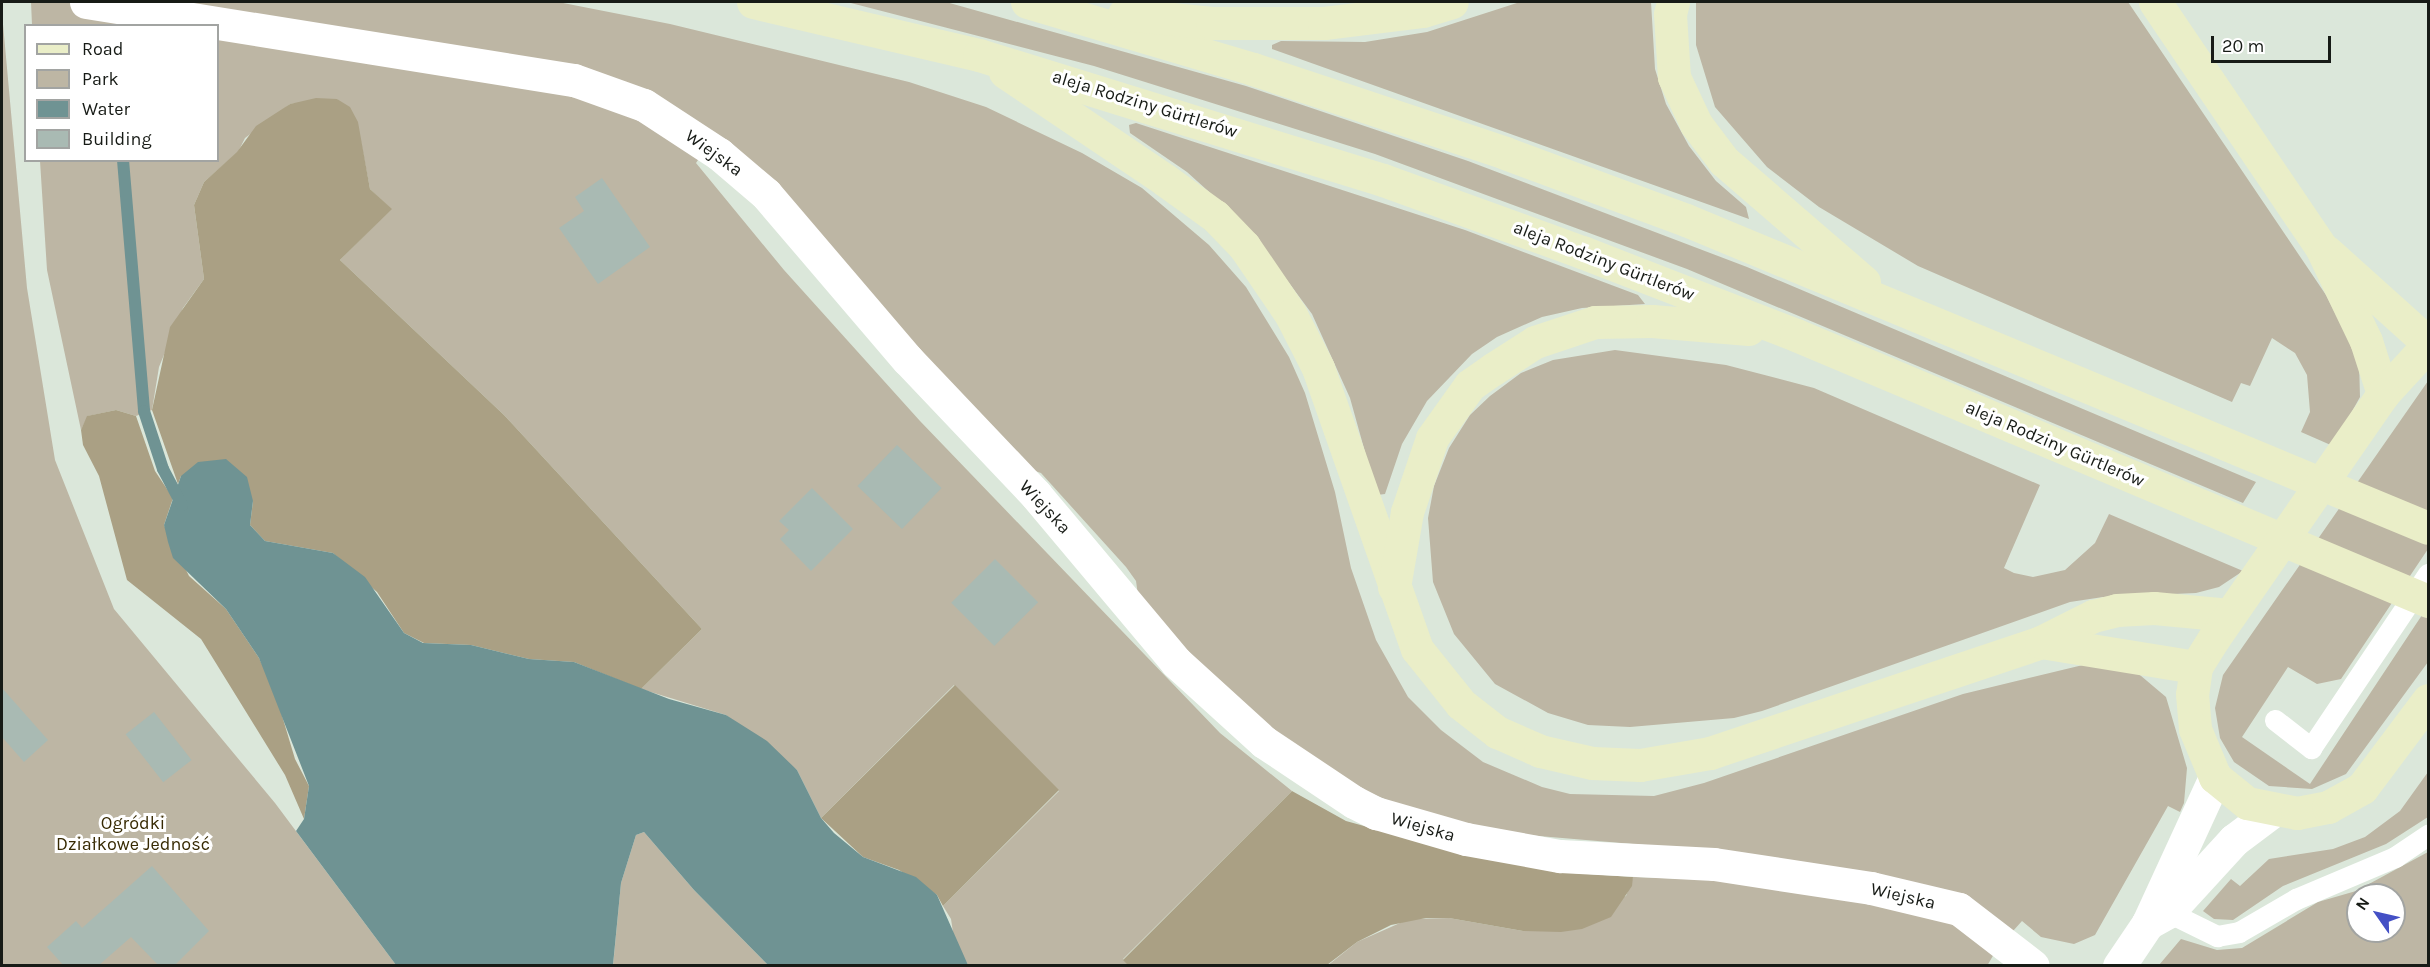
<!DOCTYPE html>
<meta charset="utf-8">
<style>
body{margin:0}
#map{position:relative;width:2430px;height:967px;overflow:hidden;background:#dbe7da;font-family:Karla,sans-serif}
div>[style]{position:absolute}
[style*='--x']{left:calc(var(--x)*1px);top:calc(var(--y)*1px);width:calc(var(--w)*1px);rotate:calc(var(--a)*1deg)}
.green>*{inset:0;background:#bdb6a4}
.forest>*{inset:0;background:#aaa084}
.water>*{inset:0;background:#6f9393}
.stream>*{height:12px;margin:-6px;padding:0 6px;transform-origin:6px;border-radius:6px;background:#6f9393}
.building>*{inset:0;background:#a9bab3;transform-origin:0 0}
.service>*{height:21px;margin:-10.5px;padding:0 10.5px;transform-origin:10.5px;border-radius:10.5px;background:#fff}
.minor>*{height:33px;margin:-16.5px;padding:0 16.5px;transform-origin:16.5px;border-radius:16.5px;background:#fff}
.tertiary>*{height:33px;margin:-16.5px;padding:0 16.5px;transform-origin:16.5px;border-radius:16.5px;background:#fff}
.secondary>*{height:33px;margin:-16.5px;padding:0 16.5px;transform-origin:16.5px;border-radius:16.5px;background:#eaeec8}
span{translate:-50% -50%;white-space:nowrap;text-align:center;line-height:1.15;-webkit-text-stroke:6px #fff;paint-order:stroke}
.street-label{font-size:18px;color:#171b16}
.park-label{font-size:18px;color:#372a03}
.frame{position:absolute;inset:0;border:3px solid #171b16;pointer-events:none}
.legend{position:absolute;left:24px;top:24px;width:195px;height:138px;box-sizing:border-box;background:#fff;border:2px solid #a2a4a2;margin:0;padding:8px 10px;list-style:none;font-size:18px;color:#171b16}
.legend li{display:flex;align-items:center;gap:12px;height:30px}
.legend b{width:30px;border:2px solid #a2a4a2}
.north{position:absolute;left:2346px;top:883px;width:60px;height:60px;box-sizing:border-box;background:#fff;border:2px solid #a2a4a2;border-radius:50%;rotate:304deg;font-size:16px;font-weight:700;line-height:24px;text-align:center;color:#171b16}
.north::after{content:'';display:block;margin:auto;width:21px;height:27px;background:#4450c5;clip-path:polygon(50% 0,100% 100%,50% 72%,0 100%)}
.scale{position:absolute;left:2211px;top:36px;width:120px;height:27px;box-sizing:border-box;border:3px solid #171b16;border-top:0;padding-left:8px;font-size:18px;line-height:21px;white-space:nowrap;color:#171b16;-webkit-text-stroke:4px #fff;paint-order:stroke}
</style>
<div id="map">
<div class="green">
<i style="clip-path:polygon(31px 2px,558px 2px,670px 24px,909px 82px,986px 107px,1082px 153px,1142px 188px,1209px 245px,1246px 287px,1289px 357px,1305px 393px,1335px 492px,1351px 568px,1376px 640px,1408px 697px,1441px 730px,1483px 762px,1542px 787px,1570px 794px,1654px 796px,1704px 783px,1963px 694px,2087px 664px,2134px 670px,2166px 697px,2187px 768px,2184px 803px,2180px 812px,2168px 806px,2095px 935px,2074px 944px,2041px 937px,2022px 921px,2013px 931px,1692px 849px,1503px 833px,1398px 805px,1364px 790px,1324px 768px,1213px 683px,1138px 595px,1136px 581px,1126px 567px,1041px 473px,1023px 467px,716px 133px,696px 163px,784px 270px,920px 421px,1220px 733px,1292px 791px,1123px 959px,1129px 965px,968px 965px,954px 939px,951px 919px,943px 906px,1059px 791px,954px 685px,821px 818px,797px 770px,726px 715px,641px 689px,702px 629px,504px 415px,340px 260px,391px 209px,370px 189px,361px 142px,337px 99px,290px 104px,245px 138px,238px 152px,204px 182px,194px 205px,204px 279px,183px 308px,159px 367px,152px 410px,136px 416px,116px 410px,88px 416px,81px 430px,47px 270px,40px 161px,218px 160px,218px 26px,32px 25px)"></i>
<i style="clip-path:polygon(847px 2px,946px 2px,1246px 86px,1468px 161px,1747px 267px,2256px 482px,2243px 503px,1687px 269px,1375px 154px,1094px 66px)"></i>
<i style="clip-path:polygon(1520px 2px,1651px 2px,1655px 69px,1666px 104px,1689px 146px,1716px 181px,1746px 207px,1749px 219px,1272px 49px,1272px 45px,1281px 41px,1365px 42px,1427px 32px)"></i>
<i style="clip-path:polygon(1696px 2px,2128px 2px,2326px 295px,2359px 360px,2360px 397px,2333px 446px,2301px 432px,2310px 412px,2307px 375px,2295px 353px,2272px 338px,2250px 386px,2241px 383px,2232px 402px,1918px 266px,1819px 207px,1767px 167px,1715px 107px,1696px 45px)"></i>
<i style="clip-path:polygon(2px 13px,27px 288px,55px 460px,114px 609px,275px 803px,396px 965px,2px 965px)"></i>
<i style="clip-path:polygon(1136px 123px,1465px 230px,1638px 295px,1645px 304px,1582px 308px,1542px 317px,1497px 337px,1472px 354px,1427px 401px,1402px 444px,1385px 494px,1377px 495px,1350px 398px,1312px 314px,1247px 226px,1187px 172px,1130px 133px,1129px 125px)"></i>
<i style="clip-path:polygon(1615px 350px,1726px 365px,1814px 388px,2040px 485px,2004px 568px,2014px 573px,2033px 577px,2065px 570px,2095px 543px,2109px 514px,2243px 571px,2219px 587px,2196px 593px,2103px 597px,2070px 602px,1762px 711px,1734px 718px,1630px 727px,1588px 725px,1548px 713px,1495px 684px,1454px 634px,1433px 582px,1428px 518px,1434px 486px,1449px 448px,1470px 415px,1490px 396px,1521px 373px,1553px 360px)"></i>
<i style="clip-path:polygon(2428px 381px,2428px 549px,2341px 679px,2317px 684px,2288px 667px,2242px 737px,2310px 784px,2428px 606px,2428px 662px,2346px 774px,2312px 789px,2269px 786px,2234px 762px,2220px 738px,2215px 708px,2223px 675px)"></i>
<i style="clip-path:polygon(2428px 772px,2428px 817px,2386px 844px,2283px 886px,2233px 920px,2214px 919px,2203px 911px,2231px 879px,2240px 886px,2269px 859px,2333px 849px,2365px 837px,2400px 811px)"></i>
<i style="clip-path:polygon(644px 832px,694px 890px,768px 965px,613px 966px,621px 883px,636px 835px)"></i>
<i style="clip-path:polygon(evenodd,2428px 852px,2428px 965px,2159px 965px,2181px 939px,2217px 950px,2242px 948px,2318px 902px,2356px 891px,2428px 852px,2358px 895px,2394px 895px,2394px 931px,2358px 931px,2358px 895px)"></i>
<i style="clip-path:polygon(1633px 877px,1777px 882px,1949px 919px,1994px 954px,1987px 966px,1327px 966px,1357px 942px,1409px 919px,1449px 918px,1523px 931px,1626px 896px)"></i>
</div>
<div class="forest">
<i style="clip-path:polygon(316px 98px,337px 99px,350px 107px,358px 122px,370px 189px,392px 209px,340px 260px,504px 415px,702px 629px,641px 689px,574px 662px,529px 659px,471px 645px,424px 643px,404px 633px,377px 592px,333px 553px,265px 541px,250px 525px,253px 501px,181px 476px,178px 484px,152px 410px,170px 327px,204px 279px,194px 205px,204px 182px,237px 152px,256px 126px,290px 104px)"></i>
<i style="clip-path:polygon(116px 410px,136px 416px,155px 471px,173px 498px,164px 525px,189px 576px,226px 609px,259px 658px,274px 689px,295px 759px,309px 786px,304px 819px,285px 775px,201px 639px,127px 580px,99px 476px,83px 445px,81px 430px,87px 416px)"></i>
<i style="clip-path:polygon(955px 685px,1059px 790px,943px 906px,937px 895px,899px 870px,863px 857px,821px 818px)"></i>
<i style="clip-path:polygon(1292px 791px,1346px 821px,1469px 855px,1573px 873px,1633px 877px,1632px 886px,1611px 917px,1582px 929px,1561px 932px,1523px 931px,1449px 918px,1426px 918px,1391px 925px,1357px 942px,1327px 965px,1129px 966px,1123px 960px)"></i>
</div>
<div class="water">
<i style="clip-path:polygon(226px 459px,247px 477px,253px 501px,250px 525px,265px 541px,333px 553px,365px 577px,404px 633px,423px 643px,471px 645px,529px 659px,574px 662px,669px 699px,726px 715px,767px 741px,797px 770px,821px 818px,834px 833px,863px 857px,916px 877px,937px 895px,968px 965px,768px 965px,694px 890px,644px 832px,636px 835px,621px 883px,613px 965px,396px 965px,296px 831px,304px 819px,309px 786px,259px 658px,226px 609px,173px 558px,168px 542px,164px 525px,181px 476px,198px 462px)"></i>
</div>
<div class="stream">
<i style="--x:123;--y:160;--w:252;--a:85.2"></i>
<i style="--x:144;--y:411;--w:61;--a:71.9"></i>
<i style="--x:163;--y:469;--w:41;--a:62.2"></i>
</div>
<div class="building">
<i style="clip-path:polygon(602px 178px,650px 247px,598px 284px,559px 228px,584px 211px,575px 197px)"></i>
<i style="left:897px;top:445px;width:62px;height:57px;rotate:44deg"></i>
<i style="clip-path:polygon(812px 488px,853px 529px,811px 571px,780px 539px,789px 530px,779px 521px)"></i>
<i style="left:995px;top:559px;width:61px;height:62px;rotate:45deg"></i>
<i style="clip-path:polygon(2px 688px,48px 740px,24px 762px,2px 737px)"></i>
<i style="left:154px;top:712px;width:61px;height:36px;rotate:52deg"></i>
<i style="clip-path:polygon(152px 866px,209px 931px,174px 966px,159px 966px,131px 937px,98px 966px,64px 966px,47px 947px,76px 921px,82px 928px)"></i>
</div>
<div class="service">
<i style="--x:2275;--y:720;--w:46;--a:37.9"></i>
<i style="--x:2311;--y:748;--w:210;--a:-56.1"></i>
<i style="--x:2168;--y:912;--w:55;--a:26.1"></i>
<i style="--x:2217;--y:936;--w:22;--a:-10"></i>
<i style="--x:2239;--y:932;--w:66;--a:-30.1"></i>
<i style="--x:2296;--y:899;--w:108;--a:-23"></i>
<i style="--x:2395;--y:857;--w:40;--a:-34"></i>
</div>
<div class="minor">
<i style="--x:86;--y:2;--w:494;--a:9.1"></i>
<i style="--x:574;--y:80;--w:74;--a:19.7"></i>
<i style="--x:644;--y:105;--w:90;--a:33.2"></i>
<i style="--x:719;--y:154;--w:62;--a:40.4"></i>
<i style="--x:766;--y:194;--w:218;--a:49.5"></i>
<i style="--x:908;--y:360;--w:186;--a:46.5"></i>
<i style="--x:1036;--y:495;--w:218;--a:50"></i>
<i style="--x:1176;--y:662;--w:119;--a:42.3"></i>
<i style="--x:1264;--y:742;--w:108;--a:33.7"></i>
<i style="--x:1354;--y:802;--w:25;--a:27"></i>
<i style="--x:1376;--y:813;--w:94;--a:16.1"></i>
<i style="--x:1466;--y:839;--w:96;--a:10.3"></i>
<i style="--x:1560;--y:856;--w:154;--a:3"></i>
<i style="--x:1714;--y:864;--w:159;--a:8.7"></i>
<i style="--x:1871;--y:888;--w:90;--a:13.4"></i>
<i style="--x:1959;--y:909;--w:93;--a:37.6"></i>
</div>
<div class="tertiary">
<i style="--x:2148;--y:923;--w:23;--a:-29"></i>
<i style="--x:2168;--y:912;--w:98;--a:-47.5"></i>
<i style="--x:2234;--y:840;--w:50;--a:-36.9"></i>
<i style="--x:2119;--y:966;--w:52;--a:-56"></i>
<i style="--x:2148;--y:923;--w:161;--a:-65.3"></i>
</div>
<div class="secondary">
<i style="--x:753;--y:2;--w:232;--a:13.2"></i>
<i style="--x:979;--y:55;--w:423;--a:17.2"></i>
<i style="--x:1383;--y:180;--w:212;--a:19.9"></i>
<i style="--x:1582;--y:252;--w:230;--a:21.2"></i>
<i style="--x:1796;--y:335;--w:686;--a:22.83"></i>
<i style="--x:1027;--y:2;--w:236;--a:16.5"></i>
<i style="--x:1253;--y:69;--w:266;--a:18.4"></i>
<i style="--x:1505;--y:153;--w:193;--a:20.3"></i>
<i style="--x:1686;--y:220;--w:803;--a:22.54"></i>
<i style="--x:1673;--y:2;--w:12;--a:104"></i>
<i style="--x:1670;--y:14;--w:63;--a:86.4"></i>
<i style="--x:1674;--y:77;--w:52;--a:64.9"></i>
<i style="--x:1696;--y:124;--w:46;--a:52.9"></i>
<i style="--x:1724;--y:161;--w:185;--a:40.8"></i>
<i style="--x:2155;--y:2;--w:296;--a:55.9"></i>
<i style="--x:2321;--y:247;--w:104;--a:64.4"></i>
<i style="--x:2366;--y:341;--w:56;--a:72.2"></i>
<i style="--x:1124;--y:14;--w:88;--a:5.8"></i>
<i style="--x:1212;--y:23;--w:112;--a:0"></i>
<i style="--x:1324;--y:23;--w:100;--a:-6.9"></i>
<i style="--x:1423;--y:11;--w:30;--a:-17"></i>
<i style="--x:1005;--y:72;--w:193;--a:34"></i>
<i style="--x:1165;--y:180;--w:62;--a:35.8"></i>
<i style="--x:1215;--y:216;--w:42;--a:46"></i>
<i style="--x:1244;--y:246;--w:83;--a:55.7"></i>
<i style="--x:1291;--y:315;--w:59;--a:63"></i>
<i style="--x:1318;--y:368;--w:298;--a:70.6"></i>
<i style="--x:1417;--y:649;--w:70;--a:51.3"></i>
<i style="--x:1461;--y:704;--w:46;--a:37.9"></i>
<i style="--x:1497;--y:732;--w:47;--a:23.8"></i>
<i style="--x:1540;--y:751;--w:53;--a:13"></i>
<i style="--x:1592;--y:763;--w:48;--a:2.4"></i>
<i style="--x:1640;--y:765;--w:71;--a:-9.7"></i>
<i style="--x:1710;--y:753;--w:349;--a:-18.5"></i>
<i style="--x:2041;--y:642;--w:58;--a:-26.6"></i>
<i style="--x:2093;--y:616;--w:25;--a:-14"></i>
<i style="--x:2117;--y:610;--w:37;--a:-3"></i>
<i style="--x:2154;--y:608;--w:76;--a:5.3"></i>
<i style="--x:2327;--y:252;--w:136;--a:42"></i>
<i style="--x:2428;--y:345;--w:67;--a:132.6"></i>
<i style="--x:2383;--y:394;--w:297;--a:124.7"></i>
<i style="--x:2214;--y:638;--w:34;--a:122"></i>
<i style="--x:2196;--y:667;--w:27;--a:98"></i>
<i style="--x:2192;--y:694;--w:35;--a:85"></i>
<i style="--x:2195;--y:729;--w:52;--a:67.4"></i>
<i style="--x:2215;--y:777;--w:41;--a:39.1"></i>
<i style="--x:2247;--y:803;--w:51;--a:11.3"></i>
<i style="--x:2297;--y:813;--w:32;--a:-11"></i>
<i style="--x:2328;--y:807;--w:39;--a:-29"></i>
<i style="--x:2362;--y:788;--w:110;--a:-53.1"></i>
<i style="--x:1394;--y:587;--w:76;--a:-80.2"></i>
<i style="--x:1407;--y:512;--w:78;--a:-71.3"></i>
<i style="--x:1432;--y:438;--w:65;--a:-54.4"></i>
<i style="--x:1470;--y:385;--w:28;--a:-35"></i>
<i style="--x:1493;--y:369;--w:50;--a:-32.7"></i>
<i style="--x:1535;--y:342;--w:63;--a:-18.4"></i>
<i style="--x:1595;--y:322;--w:57;--a:-1"></i>
<i style="--x:1652;--y:321;--w:97;--a:4.7"></i>
<i style="--x:2041;--y:642;--w:157;--a:9.2"></i>
</div>
<div class="street-label">
<span style="left:1145px;top:104px;rotate:17deg">aleja Rodziny Gürtlerów</span>
<span style="left:714px;top:153px;rotate:36deg">Wiejska</span>
<span style="left:1604px;top:261px;rotate:21deg">aleja Rodziny Gürtlerów</span>
<span style="left:2055px;top:444px;rotate:23deg">aleja Rodziny Gürtlerów</span>
<span style="left:1045px;top:507px;rotate:47deg">Wiejska</span>
<span style="left:1423px;top:827px;rotate:16deg">Wiejska</span>
<span style="left:1903px;top:896px;rotate:13deg">Wiejska</span>
</div>
<div class="park-label">
<span style="left:133px;top:834px">Ogródki<br>Działkowe Jedność</span>
</div>
<div class="frame"></div>
<ul class="legend">
<li><b style="height:8px;background:#eaeec8"></b>Road</li>
<li><b style="height:16px;background:#bdb6a4"></b>Park</li>
<li><b style="height:16px;background:#6f9393"></b>Water</li>
<li><b style="height:16px;background:#a9bab3"></b>Building</li>
</ul>
<div class="north">N</div>
<div class="scale">20 m</div>
</div>
